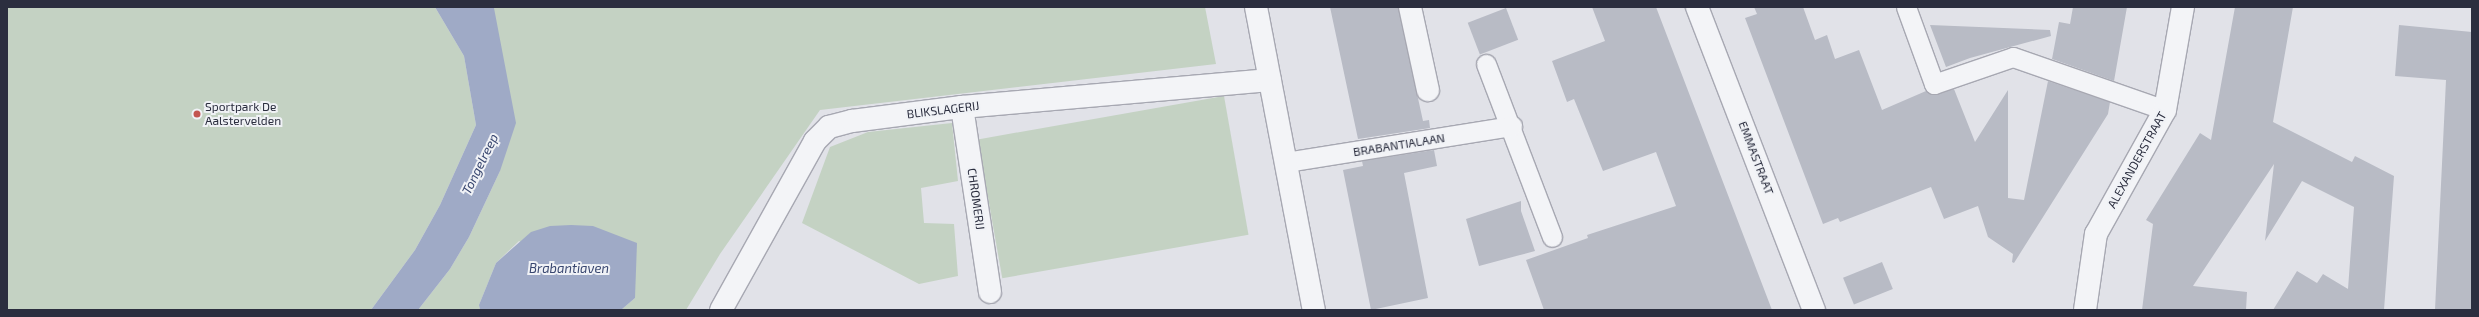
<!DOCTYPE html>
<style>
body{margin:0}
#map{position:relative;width:2479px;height:317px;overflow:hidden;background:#e1e2e8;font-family:"Exo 2",sans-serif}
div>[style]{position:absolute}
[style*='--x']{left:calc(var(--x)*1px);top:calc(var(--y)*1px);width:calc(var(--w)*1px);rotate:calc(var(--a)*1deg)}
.green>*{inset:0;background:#c4d2c3;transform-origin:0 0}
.water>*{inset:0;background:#9faac6}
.building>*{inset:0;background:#b8bbc5;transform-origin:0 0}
.roads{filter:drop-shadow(1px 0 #a7a8b2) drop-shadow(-1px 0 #a7a8b2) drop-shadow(0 1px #a7a8b2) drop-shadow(0 -1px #a7a8b2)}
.service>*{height:19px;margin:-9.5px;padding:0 9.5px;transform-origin:9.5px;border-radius:9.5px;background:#f3f4f7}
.minor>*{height:22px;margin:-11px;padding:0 11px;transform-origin:11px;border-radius:11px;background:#f3f4f7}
.tertiary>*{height:22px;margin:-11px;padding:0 11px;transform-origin:11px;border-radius:11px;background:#f3f4f7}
.dots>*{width:11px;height:11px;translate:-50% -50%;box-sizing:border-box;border:2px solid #f0f2f6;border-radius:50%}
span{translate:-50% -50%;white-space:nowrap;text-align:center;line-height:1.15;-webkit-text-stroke:4px #f0f2f6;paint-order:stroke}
.poi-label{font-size:12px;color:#2b2e3f}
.left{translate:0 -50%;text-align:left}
.street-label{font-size:12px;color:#2b2e3f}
.water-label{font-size:13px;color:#38466f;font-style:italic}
.frame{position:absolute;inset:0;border:8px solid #2b2e3f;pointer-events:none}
</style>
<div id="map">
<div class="green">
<i style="clip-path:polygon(7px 7px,435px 7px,464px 56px,476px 125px,440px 205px,415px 250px,371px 310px,7px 310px)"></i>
<i style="clip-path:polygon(493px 7px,1205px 7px,1216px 64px,820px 110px,720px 254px,686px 310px,621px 310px,635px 298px,519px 241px,496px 263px,479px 305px,480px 310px,418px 310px,450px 269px,469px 237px,500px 171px)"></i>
<i style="left:1224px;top:96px;width:141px;height:250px;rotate:80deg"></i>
<i style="clip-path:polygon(952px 123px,958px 181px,921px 188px,924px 223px,954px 224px,958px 276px,919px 284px,802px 223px,830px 147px,868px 132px)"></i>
</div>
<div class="water">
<i style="clip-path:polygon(435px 7px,494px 8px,516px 123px,500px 171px,469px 237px,450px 269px,418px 310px,371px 310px,415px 250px,440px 205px,476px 125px,464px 56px)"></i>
<i style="clip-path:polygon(571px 225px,593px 226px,637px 243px,635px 298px,621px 310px,480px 310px,479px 305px,496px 263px,531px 232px,550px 226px)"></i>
</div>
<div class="building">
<i style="clip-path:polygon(1330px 7px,1398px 7px,1423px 121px,1429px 120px,1430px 128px,1358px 139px)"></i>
<i style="clip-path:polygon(1592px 7px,1656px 7px,1772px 310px,1544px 310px,1526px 260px,1588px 238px,1587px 235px,1676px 206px,1656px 152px,1603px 171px,1574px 99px,1567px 102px,1552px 61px,1605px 41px)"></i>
<i style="clip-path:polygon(1754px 7px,1803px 7px,1815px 40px,1827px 35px,1835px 59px,1859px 50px,1882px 110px,1926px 91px,1932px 95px,1937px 94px,1954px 89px,1975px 142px,2008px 90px,2008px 198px,2024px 200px,2048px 81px,2110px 102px,2108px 114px,2014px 263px,2012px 262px,2013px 254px,1988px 237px,1978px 206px,1944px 219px,1931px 187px,1840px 222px,1838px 218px,1823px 224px,1745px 18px,1757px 14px)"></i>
<i style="clip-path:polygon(2073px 7px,2127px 7px,2114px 81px,2052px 59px,2059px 22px,2070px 24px)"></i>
<i style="clip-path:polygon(2235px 7px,2293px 7px,2273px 122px,2352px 162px,2355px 156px,2394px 176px,2384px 310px,2273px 310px,2297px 271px,2317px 283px,2323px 274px,2348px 289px,2354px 207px,2302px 181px,2265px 241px,2274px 164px,2193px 286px,2247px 292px,2246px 310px,2142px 310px,2153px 224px,2146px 220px,2200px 133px,2211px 140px)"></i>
<i style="left:1506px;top:8px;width:34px;height:41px;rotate:69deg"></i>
<i style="clip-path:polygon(1930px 25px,2050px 30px,2051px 36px,1970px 58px,1946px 67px)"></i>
<i style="clip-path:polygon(2399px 25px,2472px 32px,2472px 310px,2435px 310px,2446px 80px,2395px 76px)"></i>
<i style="clip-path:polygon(1434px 150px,1437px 166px,1404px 173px,1428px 298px,1371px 310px,1343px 170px,1363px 166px,1362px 161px)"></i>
<i style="clip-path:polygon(1521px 201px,1521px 211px,1535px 251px,1479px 266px,1466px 219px)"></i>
<i style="left:1882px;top:262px;width:29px;height:42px;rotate:68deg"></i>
</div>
<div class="roads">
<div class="service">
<i style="--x:1906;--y:7;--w:82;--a:70"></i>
<i style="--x:1934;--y:84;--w:83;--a:-18.9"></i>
<i style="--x:2013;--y:57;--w:161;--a:19.2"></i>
<i style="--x:1486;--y:64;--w:185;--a:69.1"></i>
<i style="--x:1286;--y:162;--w:229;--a:-9.1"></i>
</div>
<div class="minor">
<i style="--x:1410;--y:7;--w:85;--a:77.8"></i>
<i style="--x:1697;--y:7;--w:325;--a:68.9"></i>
<i style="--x:962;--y:107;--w:187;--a:81.4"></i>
<i style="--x:721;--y:310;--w:193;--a:-60.9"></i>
<i style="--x:815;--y:141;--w:20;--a:-45"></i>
<i style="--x:829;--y:127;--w:24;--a:-15"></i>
<i style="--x:852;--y:121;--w:111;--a:-7.3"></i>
<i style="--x:962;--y:107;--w:309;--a:-5"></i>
<i style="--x:2085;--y:310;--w:77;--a:-81.8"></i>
<i style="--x:2096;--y:234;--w:142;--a:-60.9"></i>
<i style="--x:2165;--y:110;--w:105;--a:-80.1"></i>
</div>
<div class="tertiary">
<i style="--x:1256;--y:7;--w:309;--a:79.2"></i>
</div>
</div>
<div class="dots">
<i style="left:197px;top:114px;background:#c35550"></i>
</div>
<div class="poi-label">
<span class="left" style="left:205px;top:114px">Sportpark De<br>Aalstervelden</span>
</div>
<div class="street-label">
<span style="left:943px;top:110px;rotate:-7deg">BLIKSLAGERIJ</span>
<span style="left:1399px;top:145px;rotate:-9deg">BRABANTIALAAN</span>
<span style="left:1756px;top:158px;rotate:69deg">EMMASTRAAT</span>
<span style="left:2137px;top:160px;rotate:-61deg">ALEXANDERSTRAAT</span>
<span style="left:976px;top:199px;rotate:82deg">CHROMERIJ</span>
</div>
<div class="water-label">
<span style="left:480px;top:164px;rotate:-64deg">Tongelreep</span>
<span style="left:569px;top:268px">Brabantiaven</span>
</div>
<div class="frame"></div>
</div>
